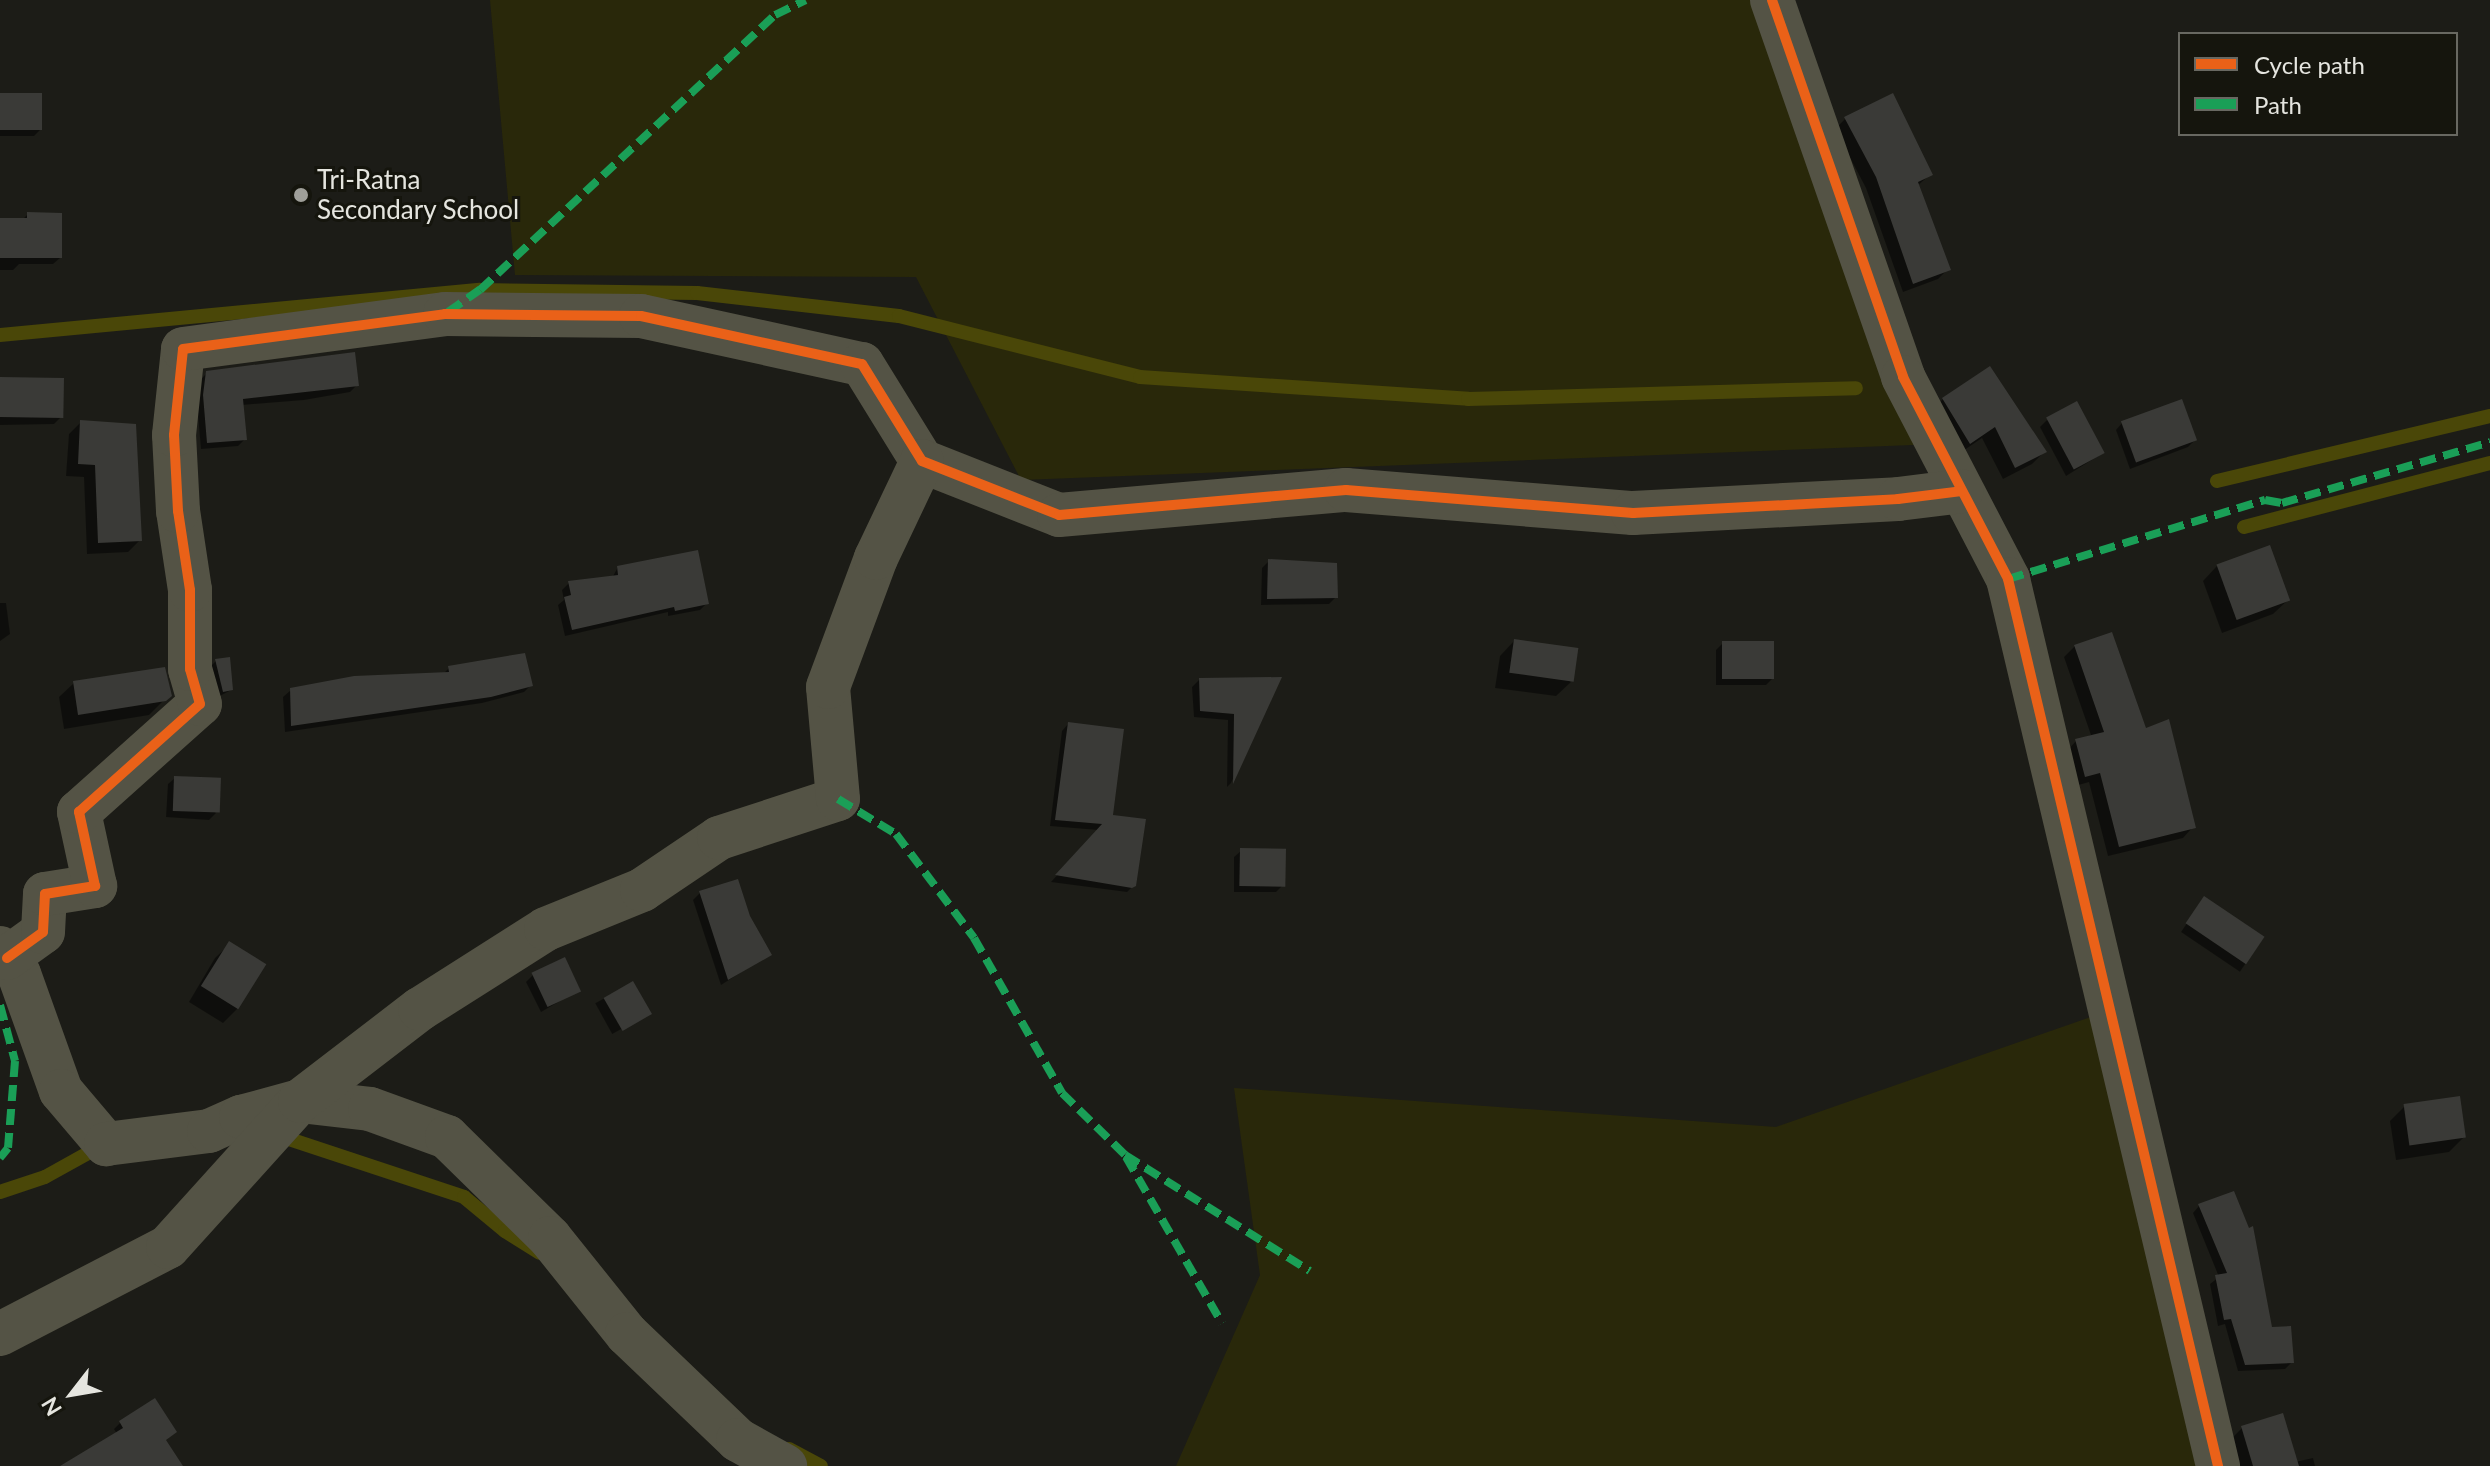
<!DOCTYPE html>
<style>
body{margin:0}
#map{position:relative;width:2490px;height:1466px;overflow:hidden;background:#1c1c17;font-family:Lato,sans-serif}
div>[style]{position:absolute}
[style*='--x']{left:calc(var(--x)*1px);top:calc(var(--y)*1px);width:calc(var(--w)*1px);rotate:calc(var(--a)*1deg)}
.green>*{inset:0;background:#29280a}
.shadow>*{inset:0;background:#0007;transform-origin:0 0}
.stream>*{height:14px;margin:-7px;padding:0 7px;transform-origin:7px;border-radius:7px;background:#4a4708}
.building>*{inset:0;background:#3a3a37;transform-origin:0 0}
.minor>*{height:44px;margin:-22px;padding:0 22px;transform-origin:22px;border-radius:22px;background:#545345}
.quiet>*{height:8px;margin-top:-4px;transform-origin:0;background:repeating-linear-gradient(90deg,#1a9f57 0 16px,transparent 0 24px)}
.cycleway>*{height:10px;margin:-5px;padding:0 5px;transform-origin:5px;border-radius:5px;background:#ea6118}
.dots>*{width:22px;height:22px;translate:-50% -50%;box-sizing:border-box;border:4px solid #15150d;border-radius:50%}
span{translate:-50% -50%;white-space:nowrap;text-align:center;line-height:1.15;-webkit-text-stroke:6px #15150d;paint-order:stroke}
.poi-label{font-size:26px;color:#e5e5df}
.left{translate:0 -50%;text-align:left}
.legend{position:absolute;left:2178px;top:32px;width:280px;height:104px;box-sizing:border-box;background:#15150d;border:2px solid #686861;margin:0;padding:10px 14px;list-style:none;font-size:24px;color:#e5e5df}
.legend li{display:flex;align-items:center;gap:16px;height:40px}
.legend b{width:40px;border:2px solid #686861}
.north{position:absolute;left:32px;top:1354px;width:80px;height:80px;-webkit-text-stroke:6px #15150d;paint-order:stroke;rotate:239deg;font-size:22px;font-weight:700;line-height:32px;text-align:center;color:#e5e5df}
.north::after{content:'';display:block;margin:auto;width:28px;height:36px;background:#e5e5df;clip-path:polygon(50% 0,100% 100%,50% 72%,0 100%)}
</style>
<div id="map">
<div class="green">
<i style="clip-path:polygon(490px 0,1772px 0,1938px 444px,1021px 480px,916px 277px,515px 275px)"></i>
<i style="clip-path:polygon(2108px 1011px,2218px 1466px,1176px 1466px,1260px 1275px,1234px 1088px,1776px 1127px)"></i>
</div>
<div class="shadow">
<i style="clip-path:polygon(0 95px,41px 129px,34px 136px,0 136px)"></i>
<i style="clip-path:polygon(1845px 119px,1931px 174px,1917px 186px,1948px 269px,1938px 279px,1903px 292px,1866px 188px,1835px 129px)"></i>
<i style="clip-path:polygon(28px 214px,60px 258px,53px 264px,19px 264px,13px 270px,0 270px,0 220px,22px 220px)"></i>
<i style="clip-path:polygon(207px 373px,357px 385px,350px 392px,304px 400px,242px 405px,245px 439px,238px 446px,201px 449px,197px 403px,200px 380px)"></i>
<i style="clip-path:polygon(0 381px,61px 417px,54px 424px,0 425px)"></i>
<i style="clip-path:polygon(1943px 399px,2044px 452px,2032px 464px,2003px 479px,1982px 438px,1957px 455px,1931px 411px)"></i>
<i style="clip-path:polygon(2047px 420px,2103px 453px,2066px 476px,2040px 427px)"></i>
<i style="clip-path:polygon(81px 422px,140px 540px,128px 552px,87px 554px,84px 477px,66px 476px,69px 434px)"></i>
<i style="clip-path:polygon(2122px 423px,2195px 440px,2188px 447px,2130px 469px,2116px 430px)"></i>
<i style="clip-path:polygon(1269px 561px,1336px 597px,1329px 604px,1261px 605px,1262px 568px)"></i>
<i style="clip-path:polygon(2217px 566px,2288px 600px,2273px 614px,2222px 633px,2203px 581px)"></i>
<i style="clip-path:polygon(618px 567px,707px 603px,700px 610px,668px 616px,668px 612px,565px 636px,558px 605px,564px 600px,562px 590px,569px 583px,612px 578px)"></i>
<i style="clip-path:polygon(0 603px,6px 603px,10px 634px,0 641px)"></i>
<i style="clip-path:polygon(1514px 641px,1571px 682px,1556px 696px,1495px 688px,1500px 656px)"></i>
<i style="clip-path:polygon(1723px 643px,1773px 678px,1766px 685px,1716px 685px,1716px 650px)"></i>
<i style="clip-path:polygon(2075px 646px,2145px 730px,2193px 827px,2183px 838px,2108px 856px,2089px 782px,2075px 786px,2066px 752px,2076px 741px,2091px 735px,2064px 657px)"></i>
<i style="clip-path:polygon(216px 661px,231px 690px,216px 698px,209px 668px)"></i>
<i style="clip-path:polygon(449px 668px,531px 685px,524px 692px,482px 703px,285px 732px,283px 697px,291px 690px,442px 675px)"></i>
<i style="clip-path:polygon(1279px 679px,1231px 783px,1227px 787px,1228px 720px,1194px 717px,1192px 687px,1199px 680px)"></i>
<i style="clip-path:polygon(74px 683px,169px 695px,149px 715px,64px 729px,59px 697px)"></i>
<i style="clip-path:polygon(1068px 724px,1111px 817px,1134px 885px,1127px 892px,1051px 882px,1098px 830px,1050px 826px,1062px 731px)"></i>
<i style="clip-path:polygon(175px 778px,216px 813px,209px 820px,166px 817px,168px 784px)"></i>
<i style="clip-path:polygon(1241px 851px,1283px 885px,1276px 892px,1234px 892px,1234px 857px)"></i>
<i style="clip-path:polygon(700px 893px,749px 917px,770px 954px,721px 985px,693px 900px)"></i>
<i style="left:2204px;top:898px;width:71px;height:41px;rotate:34deg"></i>
<i style="clip-path:polygon(230px 944px,237px 1009px,223px 1023px,189px 1002px,215px 958px)"></i>
<i style="clip-path:polygon(533px 975px,579px 990px,541px 1012px,526px 982px)"></i>
<i style="left:632px;top:983px;width:35px;height:42px;rotate:61deg"></i>
<i style="clip-path:polygon(2405px 1106px,2464px 1137px,2449px 1152px,2396px 1160px,2390px 1121px)"></i>
<i style="clip-path:polygon(2199px 1206px,2292px 1362px,2285px 1369px,2238px 1371px,2225px 1324px,2218px 1326px,2210px 1284px,2219px 1277px,2193px 1213px)"></i>
<i style="clip-path:polygon(120px 1423px,175px 1432px,164px 1441px,181px 1466px,92px 1466px,117px 1434px,114px 1429px)"></i>
<i style="clip-path:polygon(2242px 1428px,2295px 1462px,2313px 1458px,2315px 1466px,2236px 1466px,2229px 1441px)"></i>
</div>
<div class="stream">
<i style="--x:0;--y:335;--w:482;--a:-5.4"></i>
<i style="--x:480;--y:290;--w:217;--a:0.8"></i>
<i style="--x:697;--y:293;--w:203;--a:6.5"></i>
<i style="--x:899;--y:316;--w:249;--a:14.2"></i>
<i style="--x:1140;--y:377;--w:329;--a:3.8"></i>
<i style="--x:1468;--y:399;--w:388;--a:-1.6"></i>
<i style="--x:2217;--y:481;--w:281;--a:-13.4"></i>
<i style="--x:2244;--y:527;--w:254;--a:-14.6"></i>
<i style="--x:277;--y:1135;--w:197;--a:18.3"></i>
<i style="--x:464;--y:1197;--w:53;--a:39.7"></i>
<i style="--x:505;--y:1231;--w:41;--a:32.2"></i>
<i style="--x:0;--y:1192;--w:47;--a:-18.4"></i>
<i style="--x:45;--y:1177;--w:64;--a:-29"></i>
<i style="--x:789;--y:1449;--w:36;--a:28"></i>
</div>
<div class="building">
<i style="left:0;top:93px;width:42px;height:37px"></i>
<i style="clip-path:polygon(1893px 93px,1933px 175px,1918px 182px,1951px 270px,1913px 284px,1876px 177px,1844px 117px)"></i>
<i style="clip-path:polygon(27px 212px,62px 213px,62px 258px,0 258px,0 218px,27px 218px)"></i>
<i style="clip-path:polygon(355px 352px,359px 386px,243px 399px,247px 440px,207px 443px,203px 395px,206px 371px)"></i>
<i style="clip-path:polygon(1990px 366px,2047px 452px,2015px 468px,1995px 427px,1970px 444px,1942px 398px)"></i>
<i style="left:64px;top:378px;width:40px;height:64px;rotate:91deg"></i>
<i style="left:2182px;top:399px;width:44px;height:65px;rotate:70deg"></i>
<i style="left:2077px;top:401px;width:59px;height:35px;rotate:62deg"></i>
<i style="clip-path:polygon(80px 420px,136px 424px,142px 541px,98px 543px,95px 465px,78px 464px)"></i>
<i style="left:2270px;top:545px;width:59px;height:57px;rotate:70deg"></i>
<i style="clip-path:polygon(698px 550px,709px 604px,675px 611px,674px 607px,572px 630px,564px 597px,571px 595px,568px 581px,618px 575px,617px 566px)"></i>
<i style="clip-path:polygon(1268px 559px,1337px 563px,1338px 598px,1267px 599px)"></i>
<i style="clip-path:polygon(2112px 632px,2146px 728px,2169px 719px,2196px 828px,2119px 847px,2100px 773px,2085px 777px,2075px 739px,2104px 732px,2074px 645px)"></i>
<i style="left:1514px;top:639px;width:65px;height:34px;rotate:8deg"></i>
<i style="left:1722px;top:641px;width:52px;height:38px"></i>
<i style="clip-path:polygon(525px 653px,533px 686px,491px 697px,291px 726px,290px 688px,354px 676px,449px 672px,448px 666px)"></i>
<i style="clip-path:polygon(230px 657px,233px 690px,223px 692px,215px 659px)"></i>
<i style="clip-path:polygon(165px 667px,172px 696px,166px 701px,78px 715px,73px 681px)"></i>
<i style="clip-path:polygon(1282px 677px,1233px 784px,1234px 714px,1200px 711px,1199px 678px)"></i>
<i style="clip-path:polygon(1068px 722px,1124px 729px,1113px 815px,1146px 819px,1136px 886px,1132px 888px,1055px 875px,1102px 824px,1055px 820px)"></i>
<i style="left:174px;top:776px;width:47px;height:35px;rotate:2deg"></i>
<i style="left:1240px;top:848px;width:46px;height:38px;rotate:1deg"></i>
<i style="clip-path:polygon(738px 879px,750px 916px,772px 955px,728px 980px,699px 891px)"></i>
<i style="left:2204px;top:896px;width:73px;height:33px;rotate:34deg"></i>
<i style="left:229px;top:941px;width:44px;height:53px;rotate:32deg"></i>
<i style="left:565px;top:957px;width:38px;height:37px;rotate:65deg"></i>
<i style="left:633px;top:981px;width:38px;height:34px;rotate:60deg"></i>
<i style="left:2460px;top:1096px;width:42px;height:57px;rotate:82deg"></i>
<i style="clip-path:polygon(2234px 1191px,2249px 1228px,2253px 1226px,2272px 1327px,2291px 1326px,2294px 1363px,2245px 1365px,2231px 1319px,2224px 1320px,2215px 1275px,2227px 1273px,2198px 1204px)"></i>
<i style="clip-path:polygon(155px 1398px,177px 1432px,166px 1440px,183px 1466px,60px 1466px,123px 1428px,119px 1421px)"></i>
<i style="clip-path:polygon(2283px 1413px,2299px 1466px,2253px 1466px,2241px 1426px)"></i>
</div>
<div class="minor">
<i style="--x:1772;--y:0;--w:399;--a:70.8"></i>
<i style="--x:1903;--y:377;--w:228;--a:62.5"></i>
<i style="--x:2008;--y:579;--w:912;--a:76.68"></i>
<i style="--x:0;--y:948;--w:32;--a:54"></i>
<i style="--x:19;--y:974;--w:124;--a:70.3"></i>
<i style="--x:61;--y:1091;--w:70;--a:49.7"></i>
<i style="--x:106;--y:1144;--w:104;--a:-7.2"></i>
<i style="--x:209;--y:1131;--w:35;--a:-24"></i>
<i style="--x:241;--y:1117;--w:61;--a:-15.2"></i>
<i style="--x:300;--y:1101;--w:70;--a:6.5"></i>
<i style="--x:370;--y:1109;--w:82;--a:20"></i>
<i style="--x:447;--y:1137;--w:144;--a:44.4"></i>
<i style="--x:550;--y:1238;--w:123;--a:51.3"></i>
<i style="--x:627;--y:1334;--w:153;--a:43.7"></i>
<i style="--x:738;--y:1440;--w:54;--a:29"></i>
<i style="--x:7;--y:958;--w:44;--a:-35.8"></i>
<i style="--x:43;--y:932;--w:38;--a:-87"></i>
<i style="--x:45;--y:894;--w:51;--a:-9.1"></i>
<i style="--x:95;--y:886;--w:76;--a:-102.2"></i>
<i style="--x:79;--y:812;--w:162;--a:-41.8"></i>
<i style="--x:200;--y:704;--w:36;--a:-106"></i>
<i style="--x:190;--y:669;--w:79;--a:-90"></i>
<i style="--x:190;--y:590;--w:80;--a:-98.6"></i>
<i style="--x:178;--y:511;--w:76;--a:-93"></i>
<i style="--x:174;--y:435;--w:86;--a:-84"></i>
<i style="--x:183;--y:349;--w:264;--a:-7.6"></i>
<i style="--x:445;--y:314;--w:196;--a:0.6"></i>
<i style="--x:641;--y:316;--w:226;--a:12.3"></i>
<i style="--x:862;--y:364;--w:114;--a:58.3"></i>
<i style="--x:922;--y:461;--w:147;--a:21.5"></i>
<i style="--x:1059;--y:515;--w:288;--a:-5"></i>
<i style="--x:1346;--y:490;--w:288;--a:4.6"></i>
<i style="--x:1633;--y:513;--w:265;--a:-3"></i>
<i style="--x:1898;--y:499;--w:64;--a:-7.1"></i>
<i style="--x:0;--y:1334;--w:189;--a:-27.4"></i>
<i style="--x:168;--y:1247;--w:197;--a:-47.9"></i>
<i style="--x:300;--y:1101;--w:151;--a:-37.5"></i>
<i style="--x:420;--y:1009;--w:149;--a:-32.4"></i>
<i style="--x:546;--y:929;--w:104;--a:-22.1"></i>
<i style="--x:642;--y:890;--w:93;--a:-34"></i>
<i style="--x:719;--y:838;--w:125;--a:-18.1"></i>
<i style="--x:838;--y:799;--w:112;--a:-95.1"></i>
<i style="--x:828;--y:687;--w:138;--a:-69.6"></i>
<i style="--x:876;--y:558;--w:107;--a:-64.6"></i>
</div>
<div class="quiet">
<i style="--x:448;--y:312;--w:39;--a:-35"></i>
<i style="--x:480;--y:290;--w:403;--a:-43"></i>
<i style="--x:775;--y:15;--w:34;--a:-26"></i>
<i style="--x:2008;--y:579;--w:269;--a:-17.1"></i>
<i style="--x:2265;--y:500;--w:17;--a:10"></i>
<i style="--x:2282;--y:503;--w:217;--a:-16.3"></i>
<i style="--x:838;--y:799;--w:68;--a:31.1"></i>
<i style="--x:896;--y:834;--w:130;--a:53.1"></i>
<i style="--x:974;--y:938;--w:178;--a:60.4"></i>
<i style="--x:1062;--y:1093;--w:88;--a:44.5"></i>
<i style="--x:1125;--y:1155;--w:218;--a:32.1"></i>
<i style="--x:0;--y:1005;--w:58;--a:75"></i>
<i style="--x:15;--y:1061;--w:87;--a:94.6"></i>
<i style="--x:8;--y:1148;--w:13;--a:129"></i>
<i style="--x:1126;--y:1157;--w:192;--a:60"></i>
</div>
<div class="cycleway">
<i style="--x:1772;--y:0;--w:399;--a:70.8"></i>
<i style="--x:1903;--y:377;--w:228;--a:62.5"></i>
<i style="--x:2008;--y:579;--w:912;--a:76.68"></i>
<i style="--x:7;--y:958;--w:44;--a:-35.8"></i>
<i style="--x:43;--y:932;--w:38;--a:-87"></i>
<i style="--x:45;--y:894;--w:51;--a:-9.1"></i>
<i style="--x:95;--y:886;--w:76;--a:-102.2"></i>
<i style="--x:79;--y:812;--w:162;--a:-41.8"></i>
<i style="--x:200;--y:704;--w:36;--a:-106"></i>
<i style="--x:190;--y:669;--w:79;--a:-90"></i>
<i style="--x:190;--y:590;--w:80;--a:-98.6"></i>
<i style="--x:178;--y:511;--w:76;--a:-93"></i>
<i style="--x:174;--y:435;--w:86;--a:-84"></i>
<i style="--x:183;--y:349;--w:264;--a:-7.6"></i>
<i style="--x:445;--y:314;--w:196;--a:0.6"></i>
<i style="--x:641;--y:316;--w:226;--a:12.3"></i>
<i style="--x:862;--y:364;--w:114;--a:58.3"></i>
<i style="--x:922;--y:461;--w:147;--a:21.5"></i>
<i style="--x:1059;--y:515;--w:288;--a:-5"></i>
<i style="--x:1346;--y:490;--w:288;--a:4.6"></i>
<i style="--x:1633;--y:513;--w:265;--a:-3"></i>
<i style="--x:1898;--y:499;--w:64;--a:-7.1"></i>
</div>
<div class="dots">
<i style="left:301px;top:195px;background:#9f9f99"></i>
</div>
<div class="poi-label">
<span class="left" style="left:317px;top:195px">Tri-Ratna<br>Secondary School</span>
</div>
<ul class="legend">
<li><b style="height:10px;background:#ea6118"></b>Cycle path</li>
<li><b style="height:10px;background:#1a9f57"></b>Path</li>
</ul>
<div class="north">N</div>
</div>
